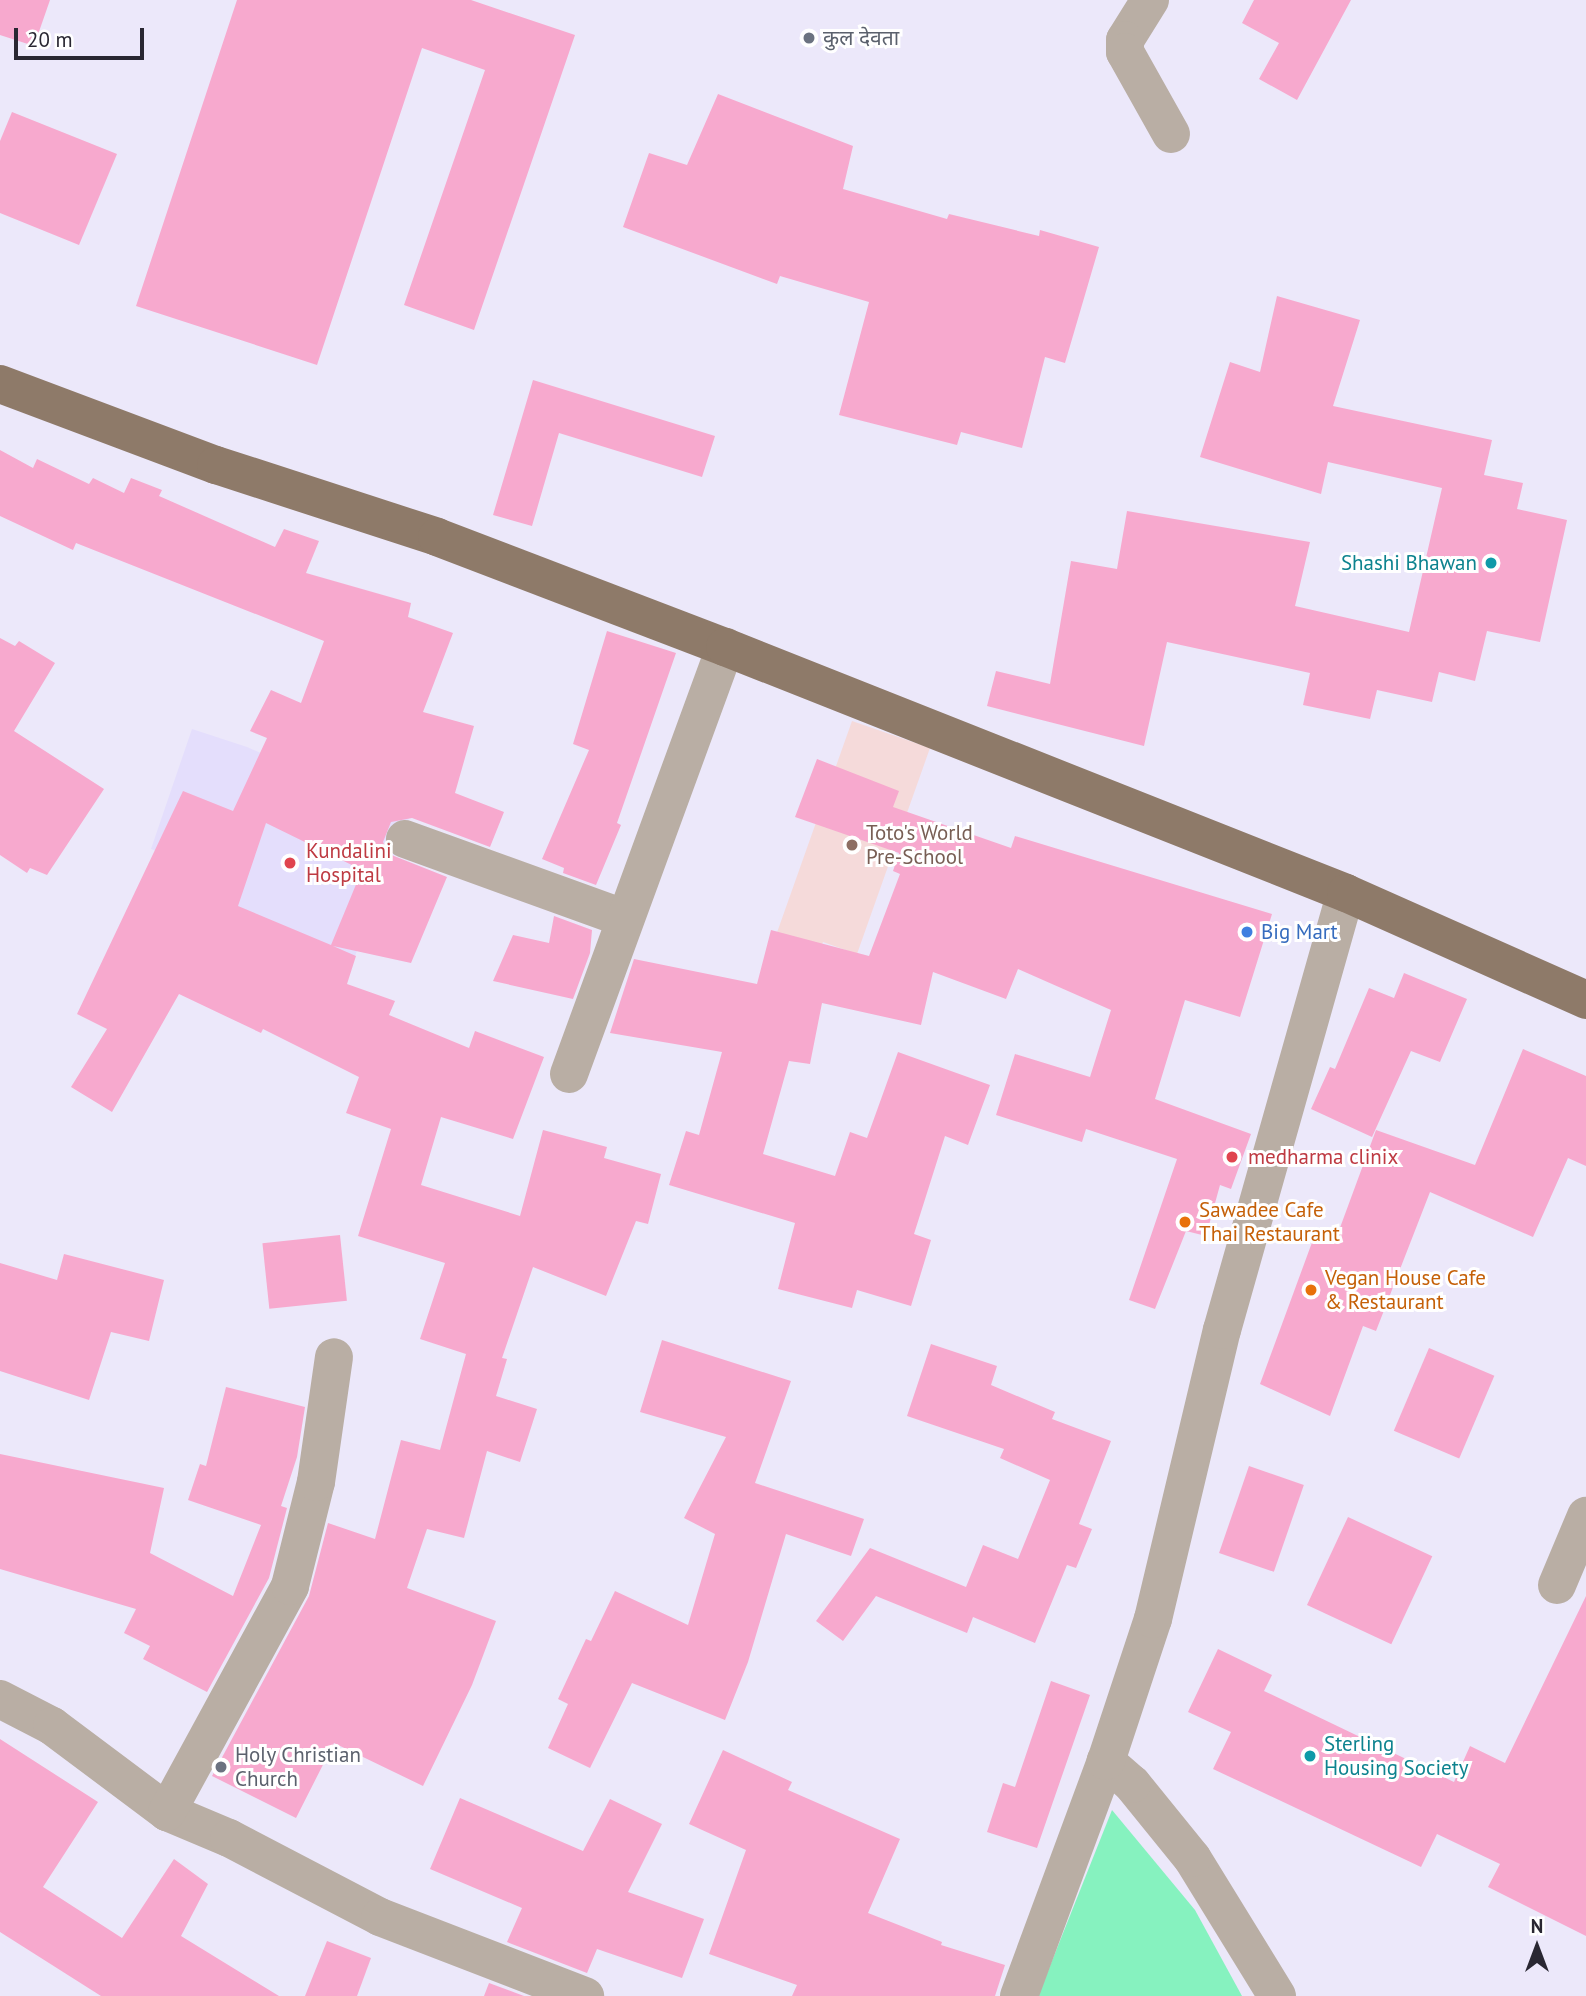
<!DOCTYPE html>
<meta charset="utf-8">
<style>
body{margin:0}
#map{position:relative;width:1586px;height:1996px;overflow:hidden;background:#ece8fa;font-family:"PT Sans","Noto Sans Devanagari",sans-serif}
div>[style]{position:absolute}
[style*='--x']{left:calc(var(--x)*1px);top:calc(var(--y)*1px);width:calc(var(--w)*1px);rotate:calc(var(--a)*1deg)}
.built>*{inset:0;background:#e4defc}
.education>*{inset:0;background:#f5dada}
.green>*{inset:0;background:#86f2bf}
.building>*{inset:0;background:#f7a9ce;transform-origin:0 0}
.minor>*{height:38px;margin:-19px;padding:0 19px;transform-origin:19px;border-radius:19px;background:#b9aea4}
.major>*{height:38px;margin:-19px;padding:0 19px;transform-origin:19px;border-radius:19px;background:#8e7a69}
.dots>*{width:19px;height:19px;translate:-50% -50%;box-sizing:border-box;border:4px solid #fff;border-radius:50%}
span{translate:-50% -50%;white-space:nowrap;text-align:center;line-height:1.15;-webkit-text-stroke:6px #fff;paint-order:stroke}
.worship-label{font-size:21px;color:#5b616d}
.left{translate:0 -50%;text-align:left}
.culture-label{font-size:21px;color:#0d838f}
.right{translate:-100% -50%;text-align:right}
.education-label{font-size:21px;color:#785e54}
.health-label{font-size:21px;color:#be3a42}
.shop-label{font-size:21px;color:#366cbe}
.food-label{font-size:21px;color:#c56008}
.north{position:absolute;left:1502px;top:1912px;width:70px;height:70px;-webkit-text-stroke:5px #fff;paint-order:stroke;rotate:0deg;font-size:19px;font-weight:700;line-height:28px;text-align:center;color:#292732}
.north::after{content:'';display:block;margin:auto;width:24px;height:32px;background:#292732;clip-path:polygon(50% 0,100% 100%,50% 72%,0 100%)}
.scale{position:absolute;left:14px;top:28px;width:130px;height:32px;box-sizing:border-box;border:4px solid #292732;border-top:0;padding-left:9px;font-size:21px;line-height:24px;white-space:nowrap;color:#292732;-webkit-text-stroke:5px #fff;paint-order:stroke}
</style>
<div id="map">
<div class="built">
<i style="clip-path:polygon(192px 729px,247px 747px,409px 818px,346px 979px,207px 927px,224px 876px,151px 849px)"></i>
</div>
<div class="education">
<i style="clip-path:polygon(852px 721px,930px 748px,857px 954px,823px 942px,806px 988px,763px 972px)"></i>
</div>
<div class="green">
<i style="clip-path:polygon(1112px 1810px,1195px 1910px,1242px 1996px,1038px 1996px)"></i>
</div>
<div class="building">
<i style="clip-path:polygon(0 0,50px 0,34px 46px,0 35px)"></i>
<i style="clip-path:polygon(237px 0,471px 0,575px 35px,474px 330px,404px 305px,485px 70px,422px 48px,317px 365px,136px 306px)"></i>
<i style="clip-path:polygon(1254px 0,1351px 0,1297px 100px,1259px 79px,1279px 43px,1242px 23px)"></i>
<i style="clip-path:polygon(718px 94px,853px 146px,843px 189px,947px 219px,949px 214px,1039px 236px,1040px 230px,1099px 247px,1065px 363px,1045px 357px,1022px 448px,961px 432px,957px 445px,839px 415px,869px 302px,780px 276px,777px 284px,623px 227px,649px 153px,687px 165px)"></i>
<i style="clip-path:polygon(12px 112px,117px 154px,79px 245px,0 213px,0 141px)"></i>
<i style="clip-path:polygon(1277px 296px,1360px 320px,1333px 406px,1492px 440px,1484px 475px,1523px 483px,1517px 509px,1567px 520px,1540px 642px,1487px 631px,1475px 681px,1439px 672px,1432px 702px,1377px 690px,1370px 719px,1303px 705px,1310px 673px,1167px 642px,1144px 746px,987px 706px,996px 671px,1050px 684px,1071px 561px,1117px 569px,1127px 511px,1310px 542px,1295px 606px,1409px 632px,1442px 488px,1328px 462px,1321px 494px,1200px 457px,1230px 362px,1260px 372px)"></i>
<i style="clip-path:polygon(533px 380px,715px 436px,702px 477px,559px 433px,532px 526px,493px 515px)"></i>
<i style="clip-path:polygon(evenodd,0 450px,33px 468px,37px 459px,89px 484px,93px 478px,124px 493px,131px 478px,162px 490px,159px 496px,275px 547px,284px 529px,319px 541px,306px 573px,411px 603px,408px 617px,453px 633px,423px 712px,474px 726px,455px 793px,504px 812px,490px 847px,412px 818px,391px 822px,383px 842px,389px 854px,447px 877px,411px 963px,333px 946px,356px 956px,347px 984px,395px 1001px,389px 1015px,469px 1048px,475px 1031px,544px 1057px,513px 1139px,441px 1117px,421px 1185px,520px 1216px,543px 1130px,607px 1147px,604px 1158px,661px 1174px,648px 1224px,636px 1221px,606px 1296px,533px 1267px,502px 1358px,507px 1359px,496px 1396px,537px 1409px,520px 1462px,487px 1451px,464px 1538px,427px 1529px,407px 1588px,496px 1621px,472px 1685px,423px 1786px,334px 1743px,296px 1818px,212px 1776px,309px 1596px,328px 1523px,375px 1539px,401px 1440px,440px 1450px,466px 1354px,420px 1339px,445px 1263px,358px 1236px,391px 1129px,346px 1113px,359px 1077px,263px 1029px,261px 1033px,179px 994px,112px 1112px,71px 1087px,107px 1029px,77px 1014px,183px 791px,233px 811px,267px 738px,250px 731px,271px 690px,301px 703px,324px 641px,76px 543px,73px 550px,0 516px,0 450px,266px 823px,362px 870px,331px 945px,238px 906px,266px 823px)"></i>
<i style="clip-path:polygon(607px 631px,676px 653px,617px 823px,621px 825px,596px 885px,563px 873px,564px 868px,542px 859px,589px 750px,573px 744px)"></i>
<i style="clip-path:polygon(0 638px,15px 646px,19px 641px,55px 663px,14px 731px,104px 789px,47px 875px,30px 868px,27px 873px,0 855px)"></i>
<i style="clip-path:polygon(817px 759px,899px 791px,893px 807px,1011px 848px,1015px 836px,1272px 914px,1240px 1017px,1185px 1000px,1155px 1099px,1251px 1134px,1231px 1189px,1220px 1185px,1206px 1236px,1186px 1231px,1155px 1309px,1129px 1300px,1177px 1159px,1086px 1129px,1082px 1142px,996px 1115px,1015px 1054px,1090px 1077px,1111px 1010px,1018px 969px,1006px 999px,933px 972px,921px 1025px,822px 1003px,810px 1064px,789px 1061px,763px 1154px,835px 1176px,850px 1132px,867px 1138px,898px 1052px,990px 1085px,968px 1145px,945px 1136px,914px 1234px,931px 1240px,911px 1306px,857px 1290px,852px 1308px,778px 1289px,795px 1223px,669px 1185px,686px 1131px,699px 1135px,722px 1052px,610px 1033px,634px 959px,757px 984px,771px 930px,869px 956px,900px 874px,893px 871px,899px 853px,795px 817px)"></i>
<i style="clip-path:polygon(554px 916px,592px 930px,590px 953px,573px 999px,493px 981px,513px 935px,549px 943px)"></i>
<i style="clip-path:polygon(1404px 973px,1467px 999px,1440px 1062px,1411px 1051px,1372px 1137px,1311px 1109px,1330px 1067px,1335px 1069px,1369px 988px,1394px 998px)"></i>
<i style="clip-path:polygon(1523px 1049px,1586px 1076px,1586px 1166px,1568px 1158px,1533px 1237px,1430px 1192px,1376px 1331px,1363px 1326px,1330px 1416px,1260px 1384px,1314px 1237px,1334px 1244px,1376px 1130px,1475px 1165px)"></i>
<i style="left:340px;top:1235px;width:66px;height:78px;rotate:84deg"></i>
<i style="clip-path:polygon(64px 1254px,164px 1280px,149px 1341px,111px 1332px,89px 1400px,0 1371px,0 1263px,57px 1280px)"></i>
<i style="clip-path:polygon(662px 1340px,791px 1381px,755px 1483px,864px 1519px,851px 1556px,786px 1534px,748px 1662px,725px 1720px,632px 1683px,590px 1768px,548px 1748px,568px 1704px,558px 1699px,586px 1639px,591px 1641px,615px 1591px,688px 1625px,715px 1534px,684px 1518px,726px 1437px,640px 1412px)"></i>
<i style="clip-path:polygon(931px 1344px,997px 1366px,991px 1385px,1055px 1412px,1052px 1419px,1111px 1441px,1079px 1524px,1092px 1529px,1076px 1568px,1067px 1565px,1035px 1643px,973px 1617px,967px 1633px,876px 1596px,843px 1641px,816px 1621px,870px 1548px,966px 1587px,983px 1545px,1018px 1559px,1050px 1480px,1000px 1458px,1004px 1449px,907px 1416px)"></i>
<i style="left:1429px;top:1348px;width:71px;height:90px;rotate:23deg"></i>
<i style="clip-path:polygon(226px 1387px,305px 1407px,297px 1457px,281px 1506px,287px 1508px,269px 1578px,207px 1692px,143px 1659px,150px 1646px,124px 1633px,136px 1609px,0 1569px,0 1454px,164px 1488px,150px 1553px,233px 1596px,261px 1525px,188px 1500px,200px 1464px,206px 1466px)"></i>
<i style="left:1249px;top:1466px;width:58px;height:92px;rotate:19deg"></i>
<i style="left:1348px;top:1517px;width:93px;height:97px;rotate:25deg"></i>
<i style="clip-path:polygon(1586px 1596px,1586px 1936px,1488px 1887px,1500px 1864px,1437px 1834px,1421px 1867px,1213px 1769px,1231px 1732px,1188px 1712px,1218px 1649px,1272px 1675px,1264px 1691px,1454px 1782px,1470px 1746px,1505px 1763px)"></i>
<i style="clip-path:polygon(1051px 1681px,1090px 1695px,1037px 1848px,987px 1832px,1003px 1783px,1015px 1787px)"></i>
<i style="clip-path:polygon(0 1739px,98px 1802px,43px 1887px,122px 1938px,174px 1859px,208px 1884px,181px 1936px,279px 1996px,101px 1996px,0 1932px)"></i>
<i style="clip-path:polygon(723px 1750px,792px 1782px,788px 1790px,900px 1839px,868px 1913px,942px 1942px,941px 1945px,1005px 1965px,995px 1996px,792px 1996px,797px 1985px,709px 1954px,746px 1850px,689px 1824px)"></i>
<i style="clip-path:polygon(460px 1798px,583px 1851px,610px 1799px,662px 1824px,628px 1892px,704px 1919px,682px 1978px,597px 1949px,587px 1973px,507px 1942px,522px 1908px,430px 1869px)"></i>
<i style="clip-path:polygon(327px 1941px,371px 1958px,357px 1996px,305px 1996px)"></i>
<i style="clip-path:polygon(489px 1983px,524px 1996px,484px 1996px)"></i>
</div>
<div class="minor">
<i style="--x:1150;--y:0;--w:47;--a:122"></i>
<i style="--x:1125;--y:40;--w:12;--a:90"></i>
<i style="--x:1125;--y:52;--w:94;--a:60.7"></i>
<i style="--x:405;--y:839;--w:232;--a:19.9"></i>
<i style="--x:569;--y:1074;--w:455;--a:-69.9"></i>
<i style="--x:1557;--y:1585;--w:75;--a:-67.2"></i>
<i style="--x:0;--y:1699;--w:59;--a:27.4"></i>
<i style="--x:52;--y:1726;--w:144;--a:36.8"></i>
<i style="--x:167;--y:1812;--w:67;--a:22.8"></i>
<i style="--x:229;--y:1838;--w:170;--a:27.6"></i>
<i style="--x:380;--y:1917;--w:220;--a:21.1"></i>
<i style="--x:167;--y:1812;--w:257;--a:-61.4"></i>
<i style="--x:290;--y:1586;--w:107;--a:-76"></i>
<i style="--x:316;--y:1482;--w:126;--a:-81.8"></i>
<i style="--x:1019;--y:1996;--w:251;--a:-69.7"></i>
<i style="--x:1277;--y:1996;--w:162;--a:-121.6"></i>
<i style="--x:1192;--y:1858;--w:95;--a:-129"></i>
<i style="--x:1132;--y:1784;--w:35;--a:-139"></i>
<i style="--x:1106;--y:1761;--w:150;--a:-71.7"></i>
<i style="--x:1153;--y:1619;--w:297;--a:-76.6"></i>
<i style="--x:1222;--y:1330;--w:454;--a:-74.2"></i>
</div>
<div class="major">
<i style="--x:0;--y:384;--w:231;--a:20.6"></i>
<i style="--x:216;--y:465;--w:232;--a:18"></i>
<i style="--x:437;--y:537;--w:308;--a:20.9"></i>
<i style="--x:725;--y:647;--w:668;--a:21.61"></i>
<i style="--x:1346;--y:893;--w:263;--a:24"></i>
</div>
<div class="dots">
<i style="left:809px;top:38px;background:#6b7280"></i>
<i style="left:1491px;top:563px;background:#0f9aa8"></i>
<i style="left:852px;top:845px;background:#8d6e63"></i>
<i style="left:290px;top:863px;background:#e0444e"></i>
<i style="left:1247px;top:932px;background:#3f7fe0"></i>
<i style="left:1232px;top:1157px;background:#e0444e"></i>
<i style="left:1185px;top:1222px;background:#e8710a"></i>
<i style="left:1311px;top:1290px;background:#e8710a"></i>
<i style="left:1310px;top:1756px;background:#0f9aa8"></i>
<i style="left:221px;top:1767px;background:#6b7280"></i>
</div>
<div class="worship-label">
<span class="left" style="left:823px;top:38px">कुल देवता</span>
<span class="left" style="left:235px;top:1767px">Holy Christian<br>Church</span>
</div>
<div class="culture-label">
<span class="right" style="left:1477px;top:563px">Shashi Bhawan</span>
<span class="left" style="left:1324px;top:1756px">Sterling<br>Housing Society</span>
</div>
<div class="education-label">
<span class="left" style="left:866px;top:845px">Toto's World<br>Pre-School</span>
</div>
<div class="health-label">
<span class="left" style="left:306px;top:863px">Kundalini<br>Hospital</span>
<span class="left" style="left:1248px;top:1157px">medharma clinix</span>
</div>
<div class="shop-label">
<span class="left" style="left:1261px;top:932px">Big Mart</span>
</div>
<div class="food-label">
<span class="left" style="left:1199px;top:1222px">Sawadee Cafe<br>Thai Restaurant</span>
<span class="left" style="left:1325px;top:1290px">Vegan House Cafe<br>&amp; Restaurant</span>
</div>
<div class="north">N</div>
<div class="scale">20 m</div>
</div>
